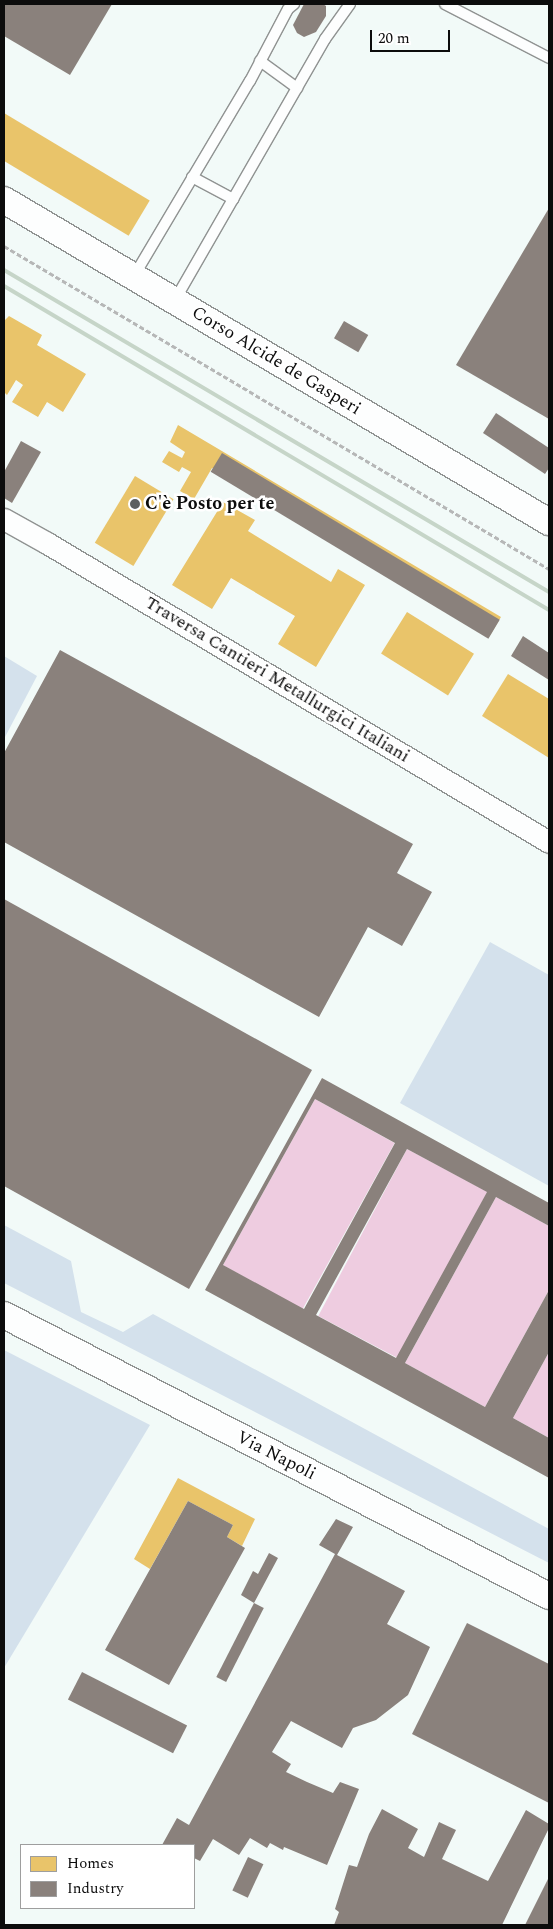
<!DOCTYPE html>
<meta charset="utf-8">
<style>
body{margin:0}
#map{position:relative;width:553px;height:1929px;overflow:hidden;background:#f2faf8;font-family:Spectral,serif}
div>[style]{position:absolute}
[style*='--x']{left:calc(var(--x)*1px);top:calc(var(--y)*1px);width:calc(var(--w)*1px);rotate:calc(var(--a)*1deg)}
.green>*{inset:0;background:#d4e1ec}
.water>*{inset:0;background:#eecce0;transform-origin:0 0}
.homes>*{inset:0;background:#e9c46a;transform-origin:0 0}
.industry>*{inset:0;background:#8a817c;transform-origin:0 0}
.path>*{height:3px;margin-top:-1.5px;transform-origin:0;background:repeating-linear-gradient(90deg,#b6b7b7 0 5px,transparent 0 7.5px)}
.roads{filter:drop-shadow(1px 0 #909392) drop-shadow(-1px 0 #909392) drop-shadow(0 1px #909392) drop-shadow(0 -1px #909392)}
.service>*{height:10px;margin:-5px;padding:0 5px;transform-origin:5px;border-radius:5px;background:#fdfefe}
.minor>*{height:21px;margin:-10.5px;padding:0 10.5px;transform-origin:10.5px;border-radius:10.5px;background:#fdfefe}
.tertiary>*{height:26px;margin:-13px;padding:0 13px;transform-origin:13px;border-radius:13px;background:#fdfefe}
.rail>*{height:4px;margin:-2px;padding:0 2px;transform-origin:2px;border-radius:2px;background:#c6d5c8}
.dots>*{width:14px;height:14px;translate:-50% -50%;box-sizing:border-box;border:2px solid #fff;border-radius:50%}
span{translate:-50% -50%;white-space:nowrap;text-align:center;line-height:1.15;-webkit-text-stroke:5px #fff;paint-order:stroke}
.street-label{font-size:18px;color:#0c0c0c}
.poi-label{font-size:18px;color:#0c0c0c;font-weight:700}
.left{translate:0 -50%;text-align:left}
.frame{position:absolute;inset:0;border:5px solid #0c0c0c;pointer-events:none}
.legend{position:absolute;left:20px;top:1844px;width:175px;height:65px;box-sizing:border-box;background:#fff;border:1px solid #9e9e9e;margin:0;padding:6px 9px;list-style:none;font-size:15px;color:#0c0c0c}
.legend li{display:flex;align-items:center;gap:10px;height:25px}
.legend b{width:25px;border:1px solid #9e9e9e}
.scale{position:absolute;left:370px;top:30px;width:80px;height:22px;box-sizing:border-box;border:2px solid #0c0c0c;border-top:0;padding-left:6px;font-size:15px;line-height:18px;white-space:nowrap;color:#0c0c0c;-webkit-text-stroke:4px #fff;paint-order:stroke}
</style>
<div id="map">
<div class="green">
<i style="clip-path:polygon(4px 656px,37px 676px,4px 739px)"></i>
<i style="clip-path:polygon(490px 942px,549px 975px,549px 1186px,400px 1103px)"></i>
<i style="clip-path:polygon(4px 1225px,71px 1261px,81px 1312px,123px 1332px,153px 1314px,549px 1529px,549px 1563px,4px 1283px)"></i>
<i style="clip-path:polygon(4px 1350px,150px 1425px,4px 1668px)"></i>
</div>
<div class="water">
<i style="left:315px;top:1099px;width:91px;height:190px;rotate:29deg"></i>
<i style="left:407px;top:1149px;width:91px;height:189px;rotate:28deg"></i>
<i style="clip-path:polygon(496px 1197px,549px 1226px,549px 1290px,485px 1407px,405px 1363px)"></i>
<i style="clip-path:polygon(549px 1352px,549px 1438px,513px 1418px)"></i>
</div>
<div class="homes">
<i style="left:4px;top:113px;width:170px;height:41px;rotate:31deg"></i>
<i style="clip-path:polygon(9px 316px,42px 335px,37px 345px,86px 374px,63px 412px,47px 402px,38px 417px,12px 402px,23px 385px,16px 380px,7px 395px,4px 392px,4px 321px)"></i>
<i style="clip-path:polygon(178px 425px,501px 617px,489px 637px,398px 583px,401px 579px,212px 468px,194px 499px,180px 491px,191px 472px,182px 467px,179px 472px,162px 462px,169px 451px,182px 458px,185px 452px,170px 442px)"></i>
<i style="left:135px;top:476px;width:45px;height:78px;rotate:31deg"></i>
<i style="clip-path:polygon(223px 502px,255px 520px,248px 531px,331px 582px,338px 569px,365px 585px,316px 667px,278px 644px,295px 616px,231px 578px,212px 609px,172px 585px)"></i>
<i style="left:407px;top:612px;width:79px;height:49px;rotate:32deg"></i>
<i style="clip-path:polygon(508px 674px,549px 699px,549px 758px,482px 716px)"></i>
<i style="clip-path:polygon(178px 1478px,255px 1519px,242px 1546px,227px 1537px,233px 1525px,188px 1501px,150px 1569px,134px 1559px)"></i>
</div>
<div class="industry">
<i style="clip-path:polygon(4px 4px,112px 4px,70px 75px,4px 36px)"></i>
<i style="clip-path:polygon(304px 4px,323px 4px,326px 6px,326px 16px,316px 32px,304px 37px,297px 33px,293px 25px)"></i>
<i style="clip-path:polygon(549px 208px,549px 419px,456px 365px)"></i>
<i style="left:344px;top:321px;width:28px;height:20px;rotate:30deg"></i>
<i style="clip-path:polygon(496px 413px,549px 448px,549px 468px,545px 474px,483px 433px)"></i>
<i style="clip-path:polygon(21px 441px,41px 452px,12px 503px,4px 498px,4px 472px)"></i>
<i style="left:222px;top:453px;width:324px;height:22px;rotate:31deg"></i>
<i style="clip-path:polygon(523px 636px,549px 653px,549px 680px,511px 656px)"></i>
<i style="clip-path:polygon(60px 650px,413px 844px,397px 873px,432px 892px,402px 946px,368px 927px,319px 1017px,4px 842px,4px 753px)"></i>
<i style="clip-path:polygon(4px 899px,312px 1070px,189px 1289px,4px 1186px)"></i>
<i style="clip-path:polygon(evenodd,322px 1078px,549px 1203px,549px 1226px,496px 1197px,405px 1363px,485px 1407px,549px 1290px,549px 1352px,513px 1418px,549px 1438px,549px 1478px,205px 1290px,322px 1078px,315px 1099px,395px 1143px,304px 1309px,223px 1265px,315px 1099px,322px 1078px,407px 1149px,487px 1192px,396px 1358px,316px 1315px,407px 1149px)"></i>
<i style="clip-path:polygon(188px 1501px,233px 1525px,227px 1537px,245px 1548px,169px 1685px,105px 1650px)"></i>
<i style="clip-path:polygon(336px 1519px,353px 1527px,337px 1555px,405px 1591px,387px 1624px,430px 1647px,408px 1695px,376px 1720px,353px 1728px,342px 1748px,291px 1721px,272px 1752px,291px 1764px,286px 1772px,307px 1782px,333px 1793px,340px 1782px,359px 1789px,327px 1865px,284px 1847px,283px 1850px,270px 1843px,267px 1848px,250px 1838px,239px 1855px,213px 1839px,200px 1861px,194px 1858px,194px 1845px,162px 1845px,177px 1818px,189px 1825px,335px 1554px,319px 1545px)"></i>
<i style="clip-path:polygon(269px 1553px,278px 1558px,254px 1603px,241px 1595px,253px 1571px,258px 1574px)"></i>
<i style="left:254px;top:1603px;width:11px;height:83px;rotate:27deg"></i>
<i style="clip-path:polygon(467px 1623px,549px 1664px,549px 1803px,412px 1734px)"></i>
<i style="left:82px;top:1672px;width:118px;height:31px;rotate:27deg"></i>
<i style="clip-path:polygon(382px 1809px,418px 1829px,408px 1848px,424px 1857px,439px 1822px,456px 1830px,442px 1859px,488px 1881px,526px 1810px,549px 1824px,549px 1828px,502px 1925px,334px 1925px,339px 1912px,335px 1909px,349px 1865px,357px 1867px,369px 1834px)"></i>
<i style="left:248px;top:1857px;width:17px;height:37px;rotate:25deg"></i>
<i style="clip-path:polygon(549px 1877px,549px 1925px,525px 1925px)"></i>
</div>
<div class="path">
<i style="--x:4;--y:246;--w:634;--a:30.65"></i>
</div>
<div class="roads">
<div class="service">
<i style="--x:445;--y:4;--w:117;--a:27.4"></i>
<i style="--x:260;--y:61;--w:46;--a:36.1"></i>
<i style="--x:192;--y:177;--w:47;--a:28.2"></i>
<i style="--x:134;--y:276;--w:227;--a:-59.3"></i>
<i style="--x:250;--y:81;--w:81;--a:-62.2"></i>
<i style="--x:288;--y:9;--w:8;--a:-40"></i>
<i style="--x:175;--y:300;--w:301;--a:-60.1"></i>
<i style="--x:325;--y:39;--w:43;--a:-54.5"></i>
</div>
<div class="minor">
<i style="--x:4;--y:519;--w:49;--a:29.2"></i>
<i style="--x:47;--y:543;--w:584;--a:30.78"></i>
</div>
<div class="tertiary">
<i style="--x:4;--y:200;--w:633;--a:30.58"></i>
<i style="--x:4;--y:1315;--w:613;--a:27.28"></i>
</div>
</div>
<div class="rail">
<i style="--x:4;--y:270;--w:633;--a:30.58"></i>
<i style="--x:4;--y:286;--w:634;--a:30.73"></i>
</div>
<div class="dots">
<i style="left:135px;top:504px;background:#5c5f5f"></i>
</div>
<div class="street-label">
<span style="left:276px;top:361px;rotate:31deg">Corso Alcide de Gasperi</span>
<span style="left:277px;top:680px;rotate:31deg">Traversa Cantieri Metallurgici Italiani</span>
<span style="left:276px;top:1456px;rotate:27deg">Via Napoli</span>
</div>
<div class="poi-label">
<span class="left" style="left:145px;top:504px">C'è Posto per te</span>
</div>
<div class="frame"></div>
<ul class="legend">
<li><b style="height:14px;background:#e9c46a"></b>Homes</li>
<li><b style="height:14px;background:#8a817c"></b>Industry</li>
</ul>
<div class="scale">20 m</div>
</div>
